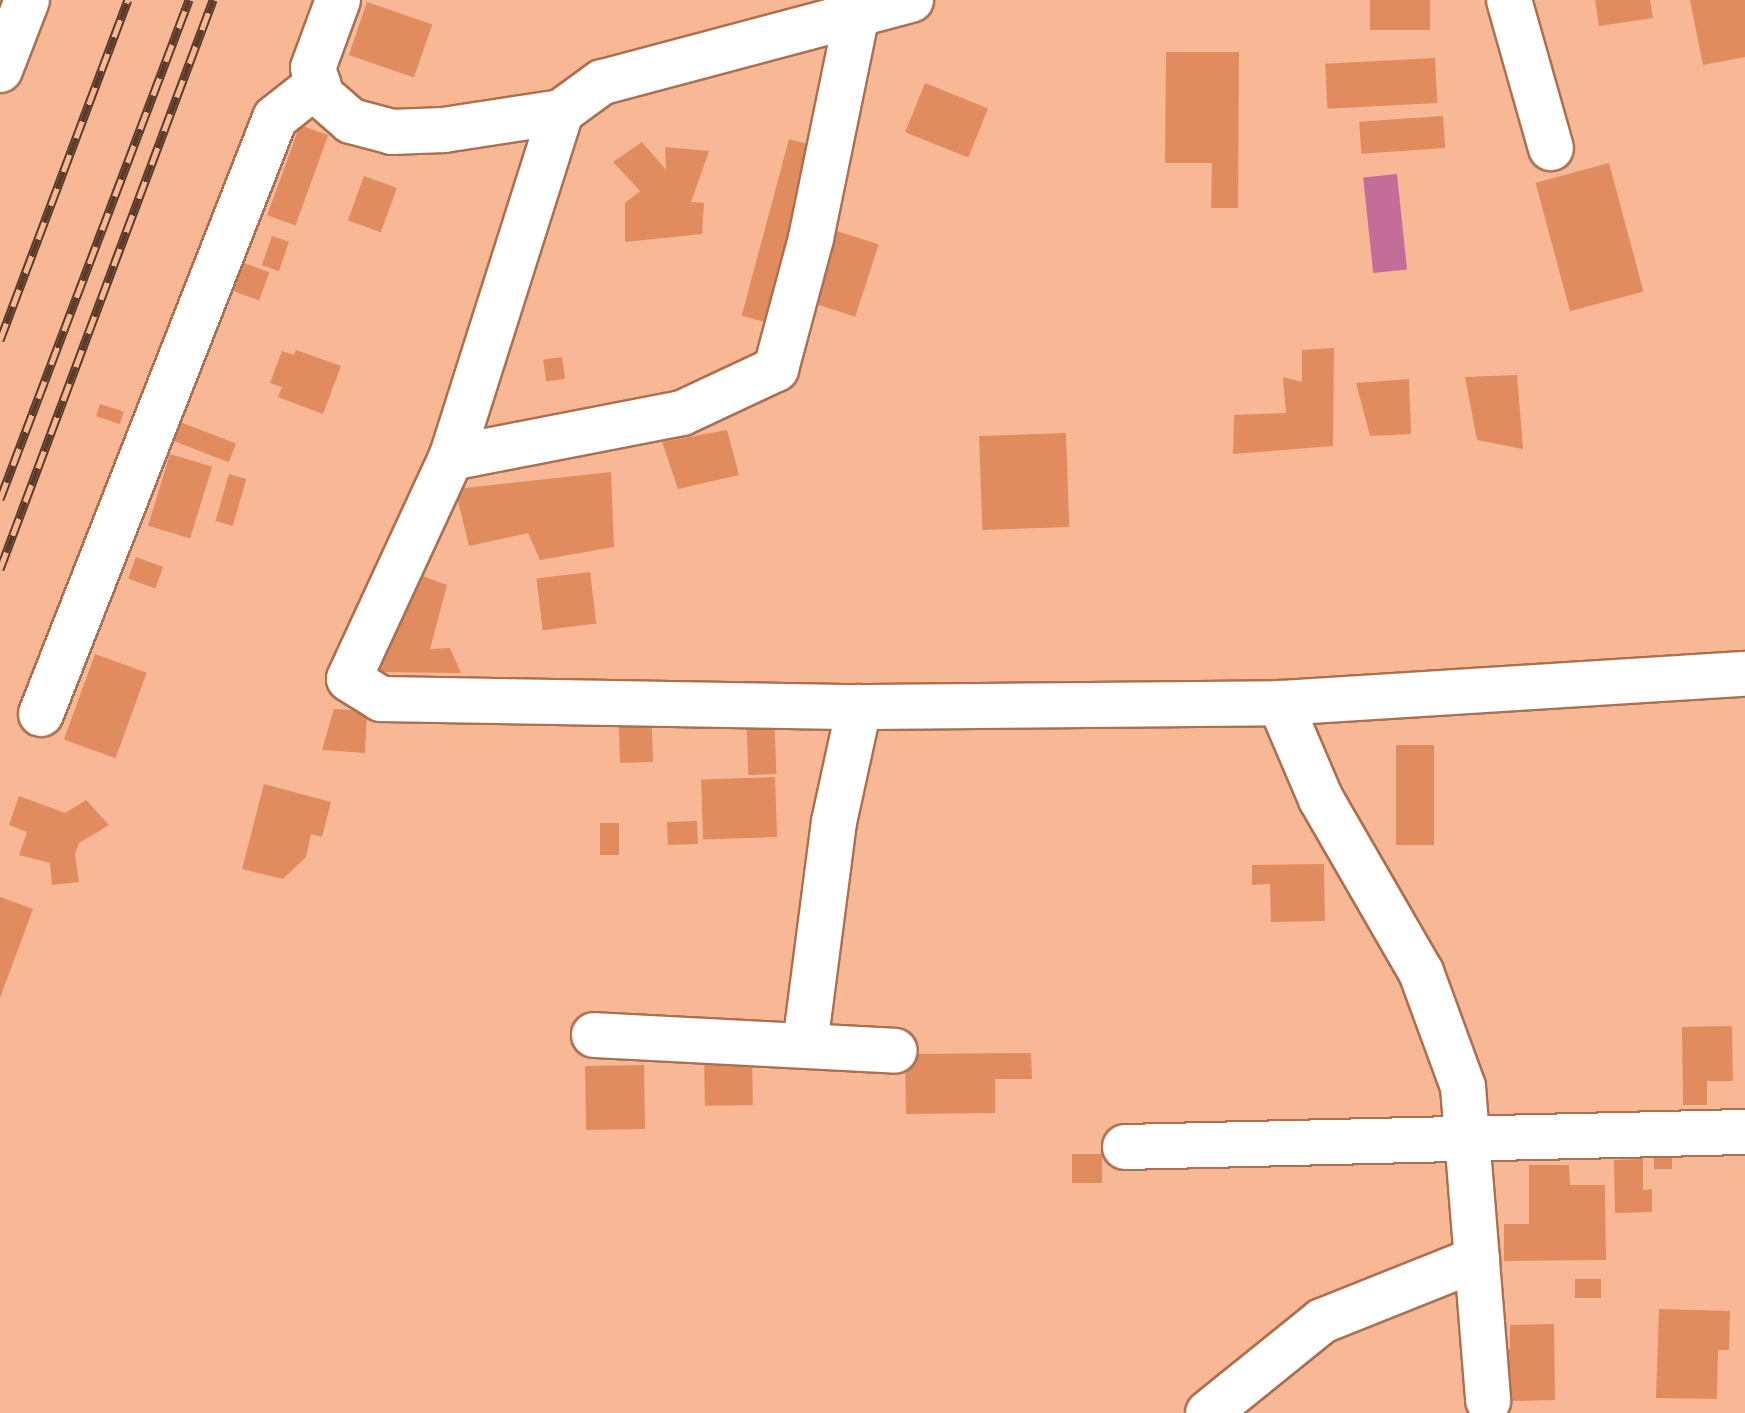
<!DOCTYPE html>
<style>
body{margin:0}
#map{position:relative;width:1745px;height:1413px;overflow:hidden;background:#f8b896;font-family:"PT Sans",sans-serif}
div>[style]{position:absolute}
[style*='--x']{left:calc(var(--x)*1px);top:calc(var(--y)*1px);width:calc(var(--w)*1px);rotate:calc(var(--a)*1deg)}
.water>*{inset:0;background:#c26e99;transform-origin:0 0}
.building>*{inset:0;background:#e08c5e;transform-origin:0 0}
.roads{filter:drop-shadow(2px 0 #aa7050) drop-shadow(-2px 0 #aa7050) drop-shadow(0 2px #aa7050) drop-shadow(0 -2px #aa7050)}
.minor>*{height:44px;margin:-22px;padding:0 22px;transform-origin:22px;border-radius:22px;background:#fff}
.rail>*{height:9px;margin-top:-4.5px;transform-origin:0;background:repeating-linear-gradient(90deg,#f8b896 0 18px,#5b3b29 0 36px);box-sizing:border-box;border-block:2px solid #5b3b29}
span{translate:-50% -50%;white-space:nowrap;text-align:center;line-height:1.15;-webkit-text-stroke:7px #f8b896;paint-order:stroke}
</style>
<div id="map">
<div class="water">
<i style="left:1397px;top:174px;width:96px;height:34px;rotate:84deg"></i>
</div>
<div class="building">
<i style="left:1370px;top:0;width:60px;height:30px"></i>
<i style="clip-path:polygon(1595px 0,1650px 0,1653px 18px,1599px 26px)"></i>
<i style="clip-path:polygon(1690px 0,1745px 0,1745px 57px,1703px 65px)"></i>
<i style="left:367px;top:2px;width:69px;height:56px;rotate:19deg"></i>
<i style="clip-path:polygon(1166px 52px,1239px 52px,1238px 208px,1211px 208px,1212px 163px,1165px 163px)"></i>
<i style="left:1435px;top:58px;width:45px;height:110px;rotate:87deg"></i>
<i style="left:925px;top:83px;width:68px;height:53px;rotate:22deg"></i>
<i style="left:1443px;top:116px;width:32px;height:84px;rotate:86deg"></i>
<i style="left:300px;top:125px;width:30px;height:96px;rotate:20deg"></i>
<i style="left:789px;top:139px;width:30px;height:183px;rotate:15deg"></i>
<i style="clip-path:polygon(642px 142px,666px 170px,665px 147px,709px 151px,691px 202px,704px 203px,702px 234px,625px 242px,625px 203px,640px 191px,613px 162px)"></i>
<i style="left:1609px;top:163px;width:133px;height:76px;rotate:75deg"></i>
<i style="left:364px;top:176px;width:35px;height:47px;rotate:20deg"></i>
<i style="left:834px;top:230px;width:47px;height:76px;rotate:18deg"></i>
<i style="left:272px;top:236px;width:18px;height:31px;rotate:19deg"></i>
<i style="left:244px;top:263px;width:27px;height:30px;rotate:20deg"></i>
<i style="clip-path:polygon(1334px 348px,1333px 446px,1233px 454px,1234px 415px,1286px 413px,1283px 377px,1302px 382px,1302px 350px)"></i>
<i style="clip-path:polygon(296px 350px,341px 366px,323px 414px,278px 397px,282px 387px,270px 383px,282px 351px,294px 355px)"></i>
<i style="left:562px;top:357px;width:22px;height:19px;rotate:82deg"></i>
<i style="clip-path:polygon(1517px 375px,1523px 449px,1477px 440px,1465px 377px)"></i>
<i style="clip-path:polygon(1409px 379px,1411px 434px,1370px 436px,1356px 383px)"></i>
<i style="left:100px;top:404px;width:25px;height:13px;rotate:18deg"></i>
<i style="left:180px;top:422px;width:60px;height:20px;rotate:21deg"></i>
<i style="clip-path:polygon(727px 430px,739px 475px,678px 489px,662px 442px)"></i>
<i style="left:1066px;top:433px;width:94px;height:87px;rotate:88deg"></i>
<i style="left:170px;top:454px;width:44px;height:75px;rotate:17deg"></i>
<i style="clip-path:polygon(611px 472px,614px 547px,540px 560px,528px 533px,469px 546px,455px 489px)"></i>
<i style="left:229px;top:474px;width:18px;height:49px;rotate:16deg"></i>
<i style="left:136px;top:557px;width:29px;height:23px;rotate:20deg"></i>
<i style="clip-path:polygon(401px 568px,447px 585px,430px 649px,450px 648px,461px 673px,374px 672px)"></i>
<i style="left:590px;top:572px;width:52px;height:54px;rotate:83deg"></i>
<i style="left:95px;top:654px;width:55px;height:91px;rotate:20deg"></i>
<i style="left:651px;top:703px;width:59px;height:33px;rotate:88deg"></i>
<i style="left:774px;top:708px;width:66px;height:28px;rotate:88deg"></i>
<i style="clip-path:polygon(334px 709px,367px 711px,365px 753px,322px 750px)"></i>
<i style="left:1396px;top:745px;width:38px;height:100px"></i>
<i style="left:775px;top:777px;width:60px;height:74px;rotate:88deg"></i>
<i style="clip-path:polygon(264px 784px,331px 802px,322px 837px,311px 834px,306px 857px,283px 879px,242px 869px)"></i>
<i style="clip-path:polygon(19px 796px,65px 813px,86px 800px,109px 825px,79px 843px,75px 854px,79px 882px,52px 885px,50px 863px,19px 855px,27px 832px,9px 825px)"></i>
<i style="left:697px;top:821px;width:23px;height:30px;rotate:88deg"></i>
<i style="left:600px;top:823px;width:19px;height:32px"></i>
<i style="clip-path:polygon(1324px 864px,1325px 921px,1271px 922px,1270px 884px,1252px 885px,1252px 865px)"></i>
<i style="clip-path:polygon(0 897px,33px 909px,0 998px)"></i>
<i style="clip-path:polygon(1732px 1026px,1733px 1081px,1707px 1081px,1707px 1105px,1683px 1105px,1682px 1027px)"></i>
<i style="left:752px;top:1053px;width:52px;height:48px;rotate:89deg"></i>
<i style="clip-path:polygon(1031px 1053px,1032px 1079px,995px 1079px,995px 1113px,906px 1114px,905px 1054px)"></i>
<i style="left:644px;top:1065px;width:64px;height:59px;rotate:89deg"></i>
<i style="left:1654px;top:1151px;width:18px;height:18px"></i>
<i style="left:1072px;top:1154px;width:30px;height:29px"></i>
<i style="clip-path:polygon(1643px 1159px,1643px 1190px,1652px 1189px,1652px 1212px,1615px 1213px,1614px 1160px)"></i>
<i style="clip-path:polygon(1529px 1165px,1569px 1165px,1570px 1185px,1605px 1185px,1606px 1260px,1504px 1261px,1504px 1224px,1529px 1224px)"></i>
<i style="left:1575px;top:1279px;width:26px;height:19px"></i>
<i style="clip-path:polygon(1659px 1309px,1730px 1311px,1729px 1350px,1718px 1350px,1717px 1399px,1656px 1398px)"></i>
<i style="clip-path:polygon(1554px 1324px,1555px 1400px,1510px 1401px,1510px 1371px,1500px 1371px,1500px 1349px,1510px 1349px,1510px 1325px)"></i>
</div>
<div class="roads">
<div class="minor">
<i style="--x:338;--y:0;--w:72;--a:110.2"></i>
<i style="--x:313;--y:68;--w:28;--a:73"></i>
<i style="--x:321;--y:95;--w:40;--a:41"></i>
<i style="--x:351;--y:121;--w:42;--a:15"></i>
<i style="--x:392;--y:132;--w:52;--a:-2.2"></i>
<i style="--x:444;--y:130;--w:118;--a:-8.7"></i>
<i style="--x:911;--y:0;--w:320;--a:165.1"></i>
<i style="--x:602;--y:82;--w:51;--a:143.8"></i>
<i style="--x:561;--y:112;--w:363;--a:107.6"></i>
<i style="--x:451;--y:458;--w:243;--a:114.8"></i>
<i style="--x:349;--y:679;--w:38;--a:32"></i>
<i style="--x:381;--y:699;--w:478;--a:1"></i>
<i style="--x:859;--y:707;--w:421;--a:-0.5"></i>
<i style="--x:1280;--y:703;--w:466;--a:-3.6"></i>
<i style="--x:1509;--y:0;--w:154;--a:74.2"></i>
<i style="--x:0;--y:70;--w:75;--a:-68.9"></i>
<i style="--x:451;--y:458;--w:235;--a:-11"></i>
<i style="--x:682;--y:413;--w:104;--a:-25.1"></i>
<i style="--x:776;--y:369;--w:136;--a:-75"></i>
<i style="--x:811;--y:238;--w:225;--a:-78.4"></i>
<i style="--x:1280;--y:703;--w:104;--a:66.9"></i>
<i style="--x:1321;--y:799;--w:200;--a:60"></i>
<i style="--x:1421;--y:972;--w:122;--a:69.9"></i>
<i style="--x:1463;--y:1087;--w:315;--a:85.4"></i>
<i style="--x:41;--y:714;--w:640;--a:-68.56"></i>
<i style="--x:275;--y:118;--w:55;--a:-38.3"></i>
<i style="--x:594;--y:1035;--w:301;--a:3"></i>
<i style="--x:805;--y:1045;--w:225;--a:-82.6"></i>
<i style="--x:834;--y:822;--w:118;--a:-77.7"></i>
<i style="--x:1125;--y:1147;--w:620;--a:-1.39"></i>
<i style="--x:1208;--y:1413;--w:146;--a:-38.9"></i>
<i style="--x:1322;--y:1321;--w:167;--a:-21.8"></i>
</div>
</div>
<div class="rail">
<i style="--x:0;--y:340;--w:363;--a:-69.4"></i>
<i style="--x:0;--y:499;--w:534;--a:-69.26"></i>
<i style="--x:0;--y:569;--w:608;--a:-69.48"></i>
</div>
</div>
